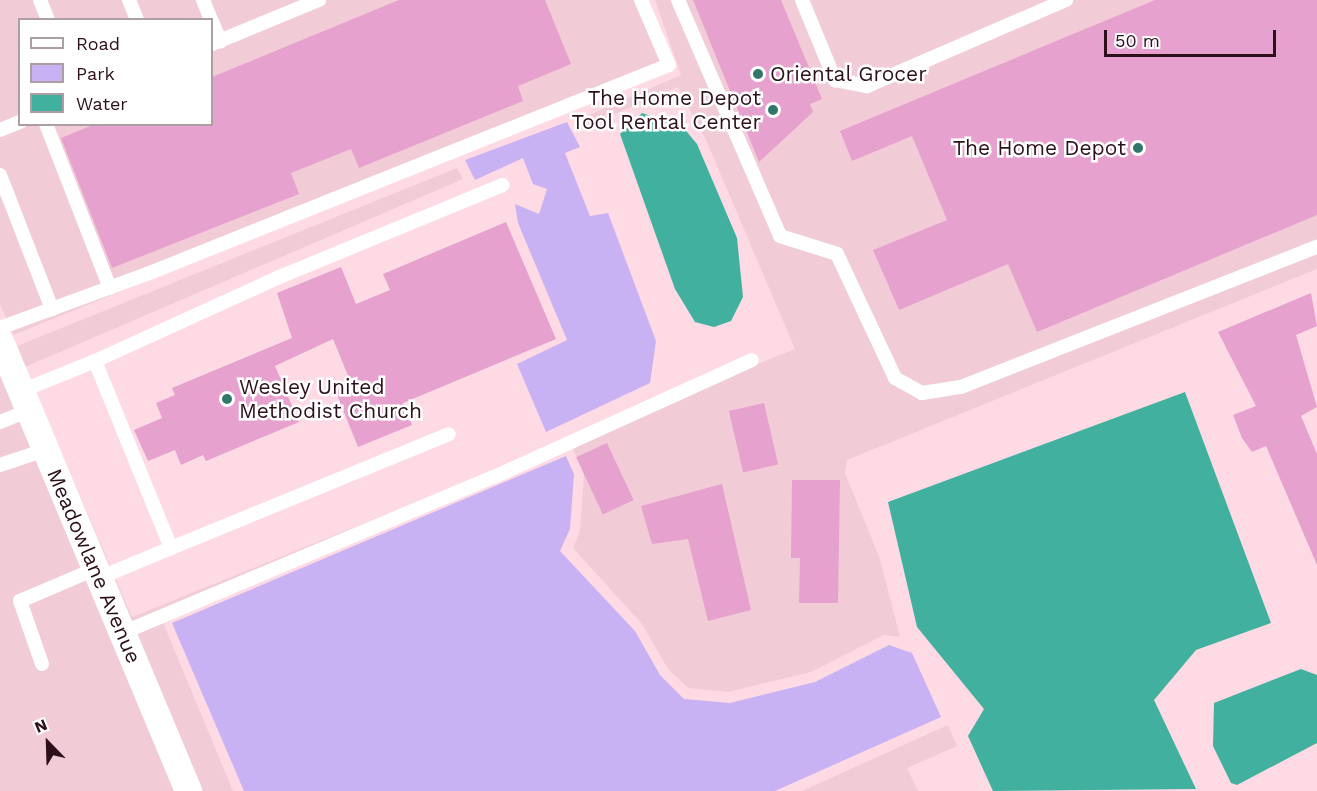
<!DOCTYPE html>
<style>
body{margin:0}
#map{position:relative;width:1317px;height:791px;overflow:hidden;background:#fedbe4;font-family:"Work Sans",sans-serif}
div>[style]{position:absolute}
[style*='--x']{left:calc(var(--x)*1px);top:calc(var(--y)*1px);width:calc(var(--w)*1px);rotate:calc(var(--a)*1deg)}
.built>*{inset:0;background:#f1ccd6}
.green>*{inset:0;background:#c9b2f3}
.water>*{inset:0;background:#41b09e}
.building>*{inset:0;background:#e6a1ce;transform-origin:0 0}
.lane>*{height:14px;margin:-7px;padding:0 7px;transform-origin:7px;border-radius:7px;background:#fff}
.street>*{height:27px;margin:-13.5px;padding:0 13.5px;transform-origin:13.5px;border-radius:13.5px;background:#fff}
.dots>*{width:16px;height:16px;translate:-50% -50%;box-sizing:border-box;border:3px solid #fff;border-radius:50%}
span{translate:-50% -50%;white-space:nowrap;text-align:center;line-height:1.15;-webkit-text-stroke:5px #fff;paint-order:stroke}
.poi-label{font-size:21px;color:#2d1019}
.left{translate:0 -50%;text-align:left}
.right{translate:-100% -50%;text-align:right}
.street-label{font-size:21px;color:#2d1019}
.legend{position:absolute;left:18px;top:18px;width:195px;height:108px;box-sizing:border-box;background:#fff;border:2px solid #ab9fa3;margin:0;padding:8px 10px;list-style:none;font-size:18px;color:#2d1019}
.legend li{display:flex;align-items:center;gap:12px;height:30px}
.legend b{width:30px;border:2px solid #ab9fa3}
.north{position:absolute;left:18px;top:713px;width:60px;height:60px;-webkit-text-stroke:4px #fff;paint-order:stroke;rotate:337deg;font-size:16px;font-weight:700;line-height:24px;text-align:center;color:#2d1019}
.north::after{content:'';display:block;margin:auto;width:21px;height:27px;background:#2d1019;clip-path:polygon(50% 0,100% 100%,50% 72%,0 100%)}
.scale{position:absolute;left:1104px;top:30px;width:172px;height:27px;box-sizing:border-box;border:3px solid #2d1019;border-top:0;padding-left:8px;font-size:18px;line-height:21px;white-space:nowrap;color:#2d1019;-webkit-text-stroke:4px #fff;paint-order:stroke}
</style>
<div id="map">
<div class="built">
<i style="clip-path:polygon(evenodd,0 0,644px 0,672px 68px,13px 335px,0 304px,0 0,20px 20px,212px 20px,212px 124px,20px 124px,20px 20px)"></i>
<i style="clip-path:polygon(655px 0,1317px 0,1317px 269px,847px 460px,845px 473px,880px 559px,900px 637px,884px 635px,811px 672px,728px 692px,688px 688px,668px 669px,642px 624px,573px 548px,580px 531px,584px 473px,572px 447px,162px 620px,233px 791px,0 791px,0 331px,11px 346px,17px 346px,457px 168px,463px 179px,25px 367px,132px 617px,795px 349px,706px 140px,678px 87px,582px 128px,577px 120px,681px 75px)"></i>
<i style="clip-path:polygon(948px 725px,957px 746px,907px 768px,918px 791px,802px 791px)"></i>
</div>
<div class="green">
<i style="clip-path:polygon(567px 122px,580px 147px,565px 153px,590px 216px,608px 213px,656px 341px,650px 383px,546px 432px,517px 364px,567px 340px,518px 223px,515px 204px,539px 214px,547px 189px,533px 184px,523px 158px,475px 180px,465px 160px)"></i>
<i style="clip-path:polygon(566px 456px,574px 474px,570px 529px,560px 551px,635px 631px,660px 675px,684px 699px,730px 703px,815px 682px,889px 645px,912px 653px,941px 717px,775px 791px,244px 791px,172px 623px)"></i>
</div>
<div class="water">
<i style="clip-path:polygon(642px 113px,682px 126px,697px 144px,737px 238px,743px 297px,731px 321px,714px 327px,695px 322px,675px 289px,620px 134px)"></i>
<i style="clip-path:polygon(1185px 392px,1271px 623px,1196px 650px,1154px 700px,1196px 789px,993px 791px,968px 736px,984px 709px,917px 627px,888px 502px)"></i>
<i style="clip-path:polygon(1301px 669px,1317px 675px,1317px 743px,1237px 785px,1231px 783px,1213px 746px,1214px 703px)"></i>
</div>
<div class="building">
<i style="clip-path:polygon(399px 0,545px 0,571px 64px,518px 86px,523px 101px,359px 168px,351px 149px,291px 173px,299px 194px,112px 268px,61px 138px,95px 124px,212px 124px,212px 77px)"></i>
<i style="clip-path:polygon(693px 0,781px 0,822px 99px,810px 104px,813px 112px,759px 162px)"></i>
<i style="clip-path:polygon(1155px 0,1317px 0,1317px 215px,1037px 332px,1008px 264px,899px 310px,873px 250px,947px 220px,912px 136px,852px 161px,840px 131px)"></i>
<i style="clip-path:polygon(506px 222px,556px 339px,403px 403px,412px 425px,358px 447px,335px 390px,351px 383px,333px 339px,275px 366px,299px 422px,206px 461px,203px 455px,181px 465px,175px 450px,148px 461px,134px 430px,162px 418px,156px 403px,175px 395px,172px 388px,292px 338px,277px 293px,341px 267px,356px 304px,390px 290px,383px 274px)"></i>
<i style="clip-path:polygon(1311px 293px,1317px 326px,1296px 335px,1317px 407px,1301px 416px,1317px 454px,1317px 565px,1266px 446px,1252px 452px,1242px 438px,1233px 415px,1256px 406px,1218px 332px)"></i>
<i style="left:764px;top:403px;width:63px;height:36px;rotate:77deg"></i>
<i style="left:607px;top:443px;width:63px;height:34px;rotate:65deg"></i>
<i style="clip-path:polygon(792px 480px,840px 480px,838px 603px,799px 603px,800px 558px,791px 558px)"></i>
<i style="clip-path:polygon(722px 484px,751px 610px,708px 621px,688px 539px,652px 544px,641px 506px)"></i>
</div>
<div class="lane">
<i style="--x:40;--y:0;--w:22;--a:68"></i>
<i style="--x:129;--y:0;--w:22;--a:68"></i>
<i style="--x:203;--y:0;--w:22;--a:68"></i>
<i style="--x:678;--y:0;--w:257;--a:66.6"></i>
<i style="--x:780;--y:236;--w:60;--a:17.5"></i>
<i style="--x:837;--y:254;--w:137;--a:64.9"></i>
<i style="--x:895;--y:378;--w:31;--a:29"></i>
<i style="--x:922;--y:393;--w:39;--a:-9"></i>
<i style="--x:961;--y:387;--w:383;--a:-21.5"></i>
<i style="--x:802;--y:0;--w:87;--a:67.6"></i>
<i style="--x:835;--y:80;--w:33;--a:11"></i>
<i style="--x:867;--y:86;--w:217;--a:-23.4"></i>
<i style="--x:212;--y:21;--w:22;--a:68"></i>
<i style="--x:212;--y:44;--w:116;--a:-22.4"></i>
<i style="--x:46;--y:124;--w:176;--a:68.7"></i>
<i style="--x:0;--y:130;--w:22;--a:-22"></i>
<i style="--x:0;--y:175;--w:144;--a:68.8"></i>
<i style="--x:0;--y:328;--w:157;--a:-20.2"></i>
<i style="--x:147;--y:274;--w:562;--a:-21.82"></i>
<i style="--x:669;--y:65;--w:71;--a:-113.3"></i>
<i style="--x:95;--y:361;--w:200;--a:-24.5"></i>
<i style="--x:277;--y:278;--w:244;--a:-22.4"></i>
<i style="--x:21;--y:391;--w:80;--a:-22.1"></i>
<i style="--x:95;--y:361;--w:202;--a:67.9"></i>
<i style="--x:171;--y:548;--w:78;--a:157.4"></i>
<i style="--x:0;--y:422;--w:31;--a:-22"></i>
<i style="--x:0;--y:465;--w:47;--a:-18.4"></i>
<i style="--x:171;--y:548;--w:300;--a:-22.3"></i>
<i style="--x:122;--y:633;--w:403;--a:-22.8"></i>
<i style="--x:494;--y:477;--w:283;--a:-24.4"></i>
<i style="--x:42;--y:664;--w:67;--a:-109.2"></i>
<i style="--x:20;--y:601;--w:82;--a:-23.1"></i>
</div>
<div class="street">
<i style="--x:0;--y:341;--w:488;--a:67.3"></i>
</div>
<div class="dots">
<i style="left:758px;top:74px;background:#31766b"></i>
<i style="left:773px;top:110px;background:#31766b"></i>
<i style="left:1138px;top:148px;background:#31766b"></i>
<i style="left:227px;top:399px;background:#31766b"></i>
</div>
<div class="poi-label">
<span class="left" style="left:770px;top:74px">Oriental Grocer</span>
<span class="right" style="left:761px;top:110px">The Home Depot<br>Tool Rental Center</span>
<span class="right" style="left:1126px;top:148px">The Home Depot</span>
<span class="left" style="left:239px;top:399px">Wesley United<br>Methodist Church</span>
</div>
<div class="street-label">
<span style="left:94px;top:566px;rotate:67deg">Meadowlane Avenue</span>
</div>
<ul class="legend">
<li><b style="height:8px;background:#fff"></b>Road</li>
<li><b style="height:16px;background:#c9b2f3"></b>Park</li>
<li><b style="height:16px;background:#41b09e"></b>Water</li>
</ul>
<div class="north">N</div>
<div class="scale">50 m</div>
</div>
